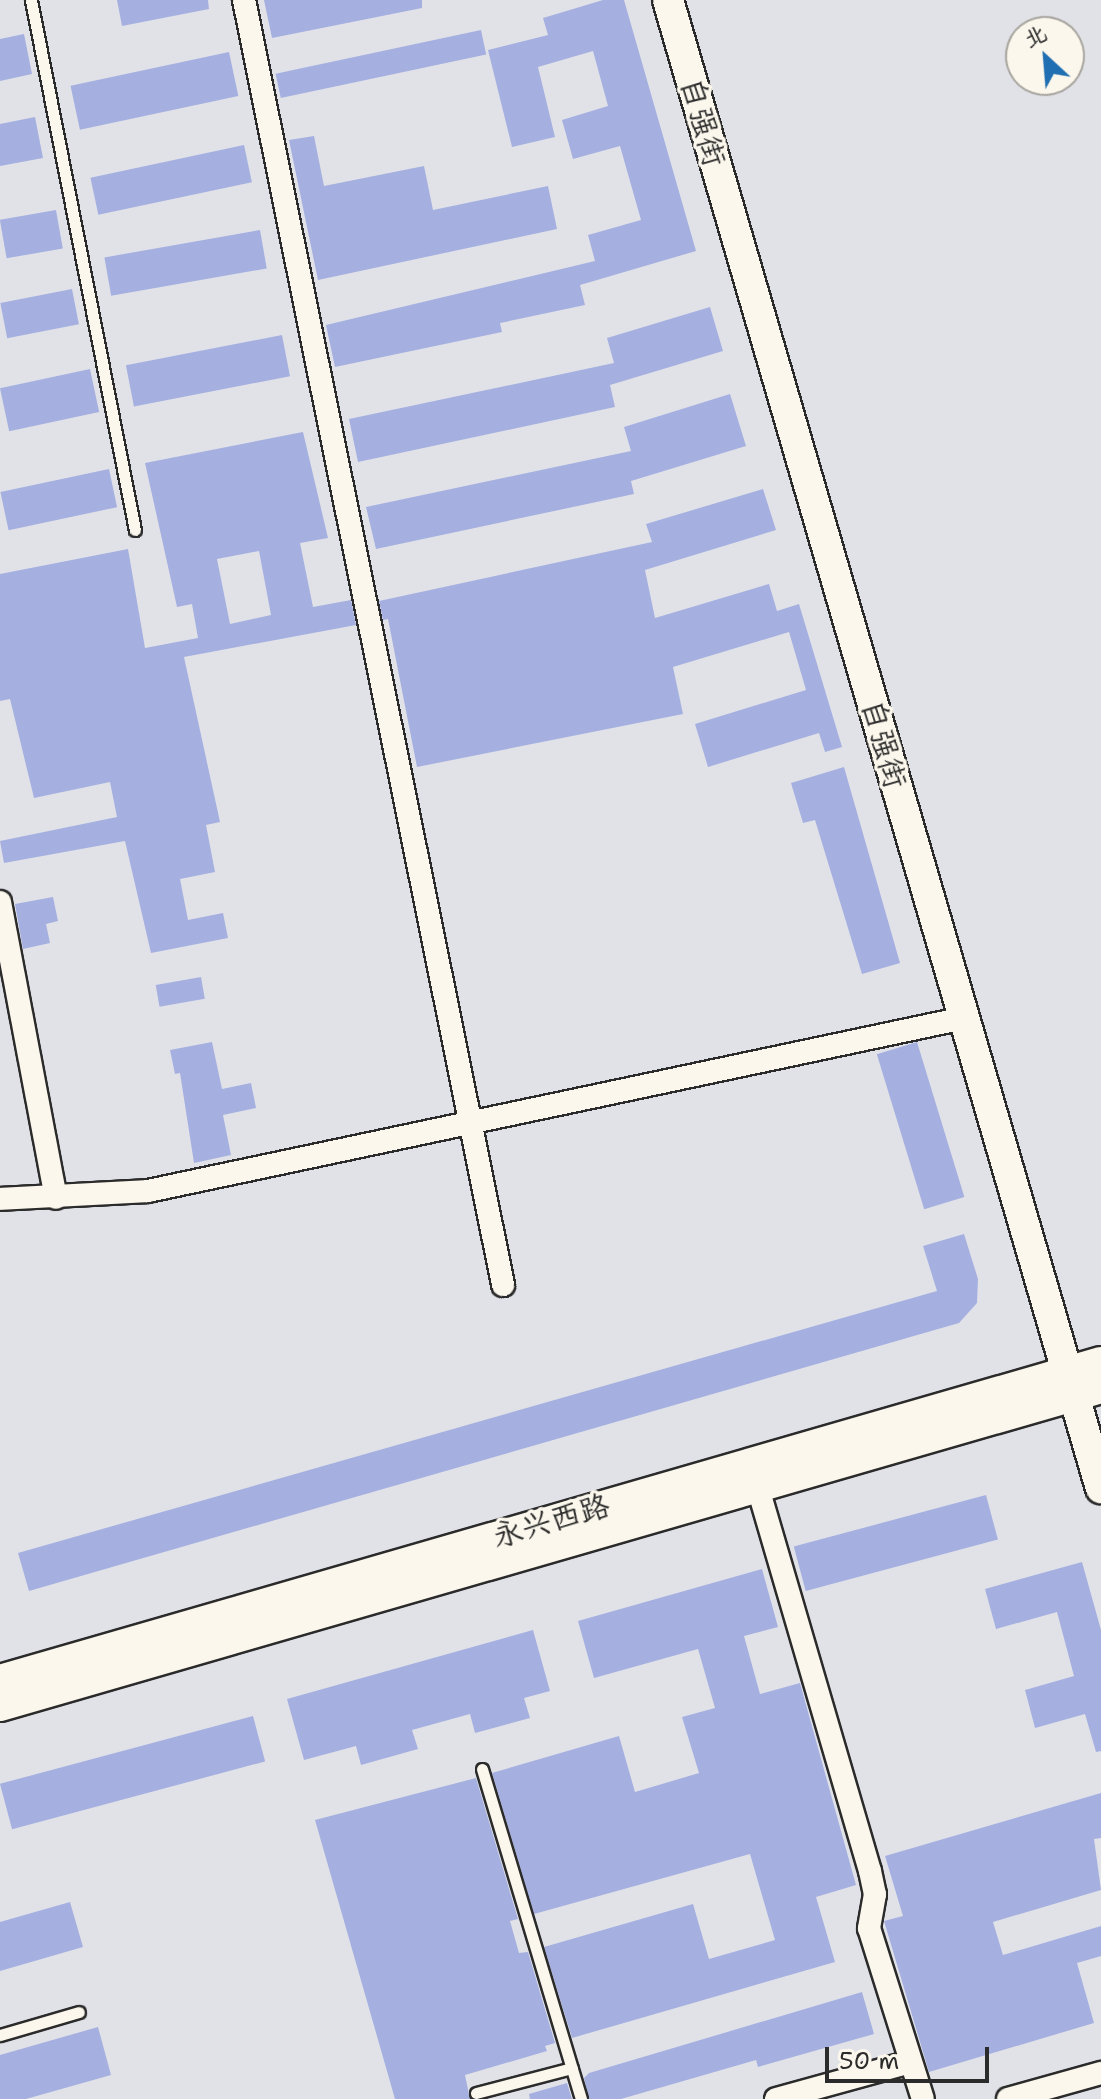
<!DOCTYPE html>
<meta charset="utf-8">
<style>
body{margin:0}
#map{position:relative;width:1101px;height:2099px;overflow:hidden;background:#e1e2e8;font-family:"Shantell Sans","LXGW WenKai TC",sans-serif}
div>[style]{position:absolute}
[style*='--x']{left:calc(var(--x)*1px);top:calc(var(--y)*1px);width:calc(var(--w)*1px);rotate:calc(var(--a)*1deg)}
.building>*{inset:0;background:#a5b0e0;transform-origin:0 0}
.roads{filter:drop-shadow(2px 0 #2b2b2b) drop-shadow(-2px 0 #2b2b2b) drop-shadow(0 2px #2b2b2b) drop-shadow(0 -2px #2b2b2b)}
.lane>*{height:11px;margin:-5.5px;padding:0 5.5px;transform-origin:5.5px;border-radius:5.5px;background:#fbf7ec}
.street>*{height:22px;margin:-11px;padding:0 11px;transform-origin:11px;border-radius:11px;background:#fbf7ec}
.secondary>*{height:30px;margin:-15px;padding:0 15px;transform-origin:15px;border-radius:15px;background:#fbf7ec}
span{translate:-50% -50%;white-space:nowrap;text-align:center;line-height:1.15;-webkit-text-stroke:7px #fbf7ec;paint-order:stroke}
.street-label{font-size:30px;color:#2b2b2b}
.north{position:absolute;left:1005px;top:16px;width:80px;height:80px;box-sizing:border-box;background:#fbf7ec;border:2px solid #a8a59f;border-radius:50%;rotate:334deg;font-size:22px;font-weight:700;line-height:32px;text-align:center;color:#2b2b2b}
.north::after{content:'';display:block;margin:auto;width:28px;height:36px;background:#1f6fb2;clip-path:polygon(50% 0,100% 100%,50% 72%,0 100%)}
.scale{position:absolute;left:825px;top:2047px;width:164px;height:36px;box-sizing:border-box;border:4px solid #2b2b2b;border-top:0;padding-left:10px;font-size:24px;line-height:28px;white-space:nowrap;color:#2b2b2b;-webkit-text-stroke:6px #fbf7ec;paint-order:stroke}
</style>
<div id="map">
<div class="building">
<i style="clip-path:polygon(117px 0,208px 0,209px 9px,122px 26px)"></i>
<i style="clip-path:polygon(264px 0,422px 0,422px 8px,272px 38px)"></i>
<i style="clip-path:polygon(603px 0,624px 0,696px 251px,580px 285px,585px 305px,500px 323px,502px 332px,335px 367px,326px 325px,595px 261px,588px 235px,641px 220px,620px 146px,573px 159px,562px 120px,608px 106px,593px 51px,538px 67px,555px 137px,512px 147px,488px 50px,548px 35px,543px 18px)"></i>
<i style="left:481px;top:30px;width:25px;height:210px;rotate:78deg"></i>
<i style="clip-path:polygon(24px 34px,32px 74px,0 81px,0 39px)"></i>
<i style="left:229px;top:52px;width:45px;height:162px;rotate:78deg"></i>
<i style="clip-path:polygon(35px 117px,43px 158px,0 166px,0 124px)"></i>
<i style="clip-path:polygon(314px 136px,324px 186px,424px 166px,433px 210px,548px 186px,557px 229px,318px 280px,289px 140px)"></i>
<i style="left:244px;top:145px;width:38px;height:157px;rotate:78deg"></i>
<i style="left:56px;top:210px;width:39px;height:57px;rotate:80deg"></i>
<i style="left:260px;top:230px;width:39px;height:158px;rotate:80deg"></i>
<i style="left:72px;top:289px;width:36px;height:73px;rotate:79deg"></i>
<i style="clip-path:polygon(710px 307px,723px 351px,610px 385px,615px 407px,358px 462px,349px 419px,614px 363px,607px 338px)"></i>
<i style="left:282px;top:335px;width:42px;height:159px;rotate:79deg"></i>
<i style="left:90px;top:369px;width:44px;height:92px;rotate:78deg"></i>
<i style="clip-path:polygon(730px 394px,746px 446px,631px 481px,634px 494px,376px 549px,366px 507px,631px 451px,624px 427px)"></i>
<i style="clip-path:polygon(evenodd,303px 432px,328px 538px,300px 543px,313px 607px,351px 600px,356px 625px,184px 657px,220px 822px,206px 825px,215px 872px,180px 879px,188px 920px,223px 913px,228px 938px,151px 953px,125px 841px,4px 863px,0 841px,117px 817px,110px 782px,34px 798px,10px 699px,0 701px,0 574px,128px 549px,145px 648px,198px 638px,192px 604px,177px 607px,145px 463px,303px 432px,259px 551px,271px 615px,230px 624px,217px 559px,259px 551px)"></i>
<i style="left:109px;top:469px;width:39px;height:111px;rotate:78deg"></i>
<i style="clip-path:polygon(763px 489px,776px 530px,645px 570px,655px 618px,769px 584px,777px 611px,799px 604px,842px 747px,825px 752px,819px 733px,708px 767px,695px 724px,806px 690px,789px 632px,673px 667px,683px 714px,417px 767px,388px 619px,383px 620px,379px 601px,652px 542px,646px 524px)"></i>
<i style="clip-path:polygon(844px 767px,900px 963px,862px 974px,815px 820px,803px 823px,791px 783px)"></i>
<i style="clip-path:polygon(53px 897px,58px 921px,46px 924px,50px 943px,23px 949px,15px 904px)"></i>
<i style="left:201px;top:977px;width:22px;height:46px;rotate:80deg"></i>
<i style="clip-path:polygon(212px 1042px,222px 1089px,251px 1083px,256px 1108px,223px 1115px,231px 1155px,194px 1163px,180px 1073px,175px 1074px,170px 1050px)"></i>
<i style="left:917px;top:1042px;width:162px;height:42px;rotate:73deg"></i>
<i style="clip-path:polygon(964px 1234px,978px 1279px,977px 1303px,959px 1323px,29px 1591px,18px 1553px,937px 1291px,923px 1246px)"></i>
<i style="left:986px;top:1495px;width:46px;height:199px;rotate:75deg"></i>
<i style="clip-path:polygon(1082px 1562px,1101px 1630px,1101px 1751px,1096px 1752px,1085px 1714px,1035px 1728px,1025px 1690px,1074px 1676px,1057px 1612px,996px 1629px,985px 1589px)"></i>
<i style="clip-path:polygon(762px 1569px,778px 1627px,744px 1636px,760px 1694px,800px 1683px,856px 1885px,816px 1897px,835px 1962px,572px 2038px,544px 1947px,693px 1904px,709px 1959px,775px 1940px,750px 1854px,534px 1914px,492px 1773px,619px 1736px,635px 1792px,699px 1773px,682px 1717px,715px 1708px,698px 1649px,594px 1678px,578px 1621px)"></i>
<i style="clip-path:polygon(533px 1630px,550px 1691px,524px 1698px,530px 1718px,475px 1733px,470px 1714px,412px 1730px,418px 1749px,361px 1765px,356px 1746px,304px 1760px,287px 1699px)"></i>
<i style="left:253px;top:1716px;width:47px;height:262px;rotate:75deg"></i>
<i style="clip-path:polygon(476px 1778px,518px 1919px,510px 1921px,519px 1953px,528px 1952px,555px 2043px,545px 2046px,547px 2051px,465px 2075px,470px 2099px,395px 2099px,315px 1820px)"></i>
<i style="clip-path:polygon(1101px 1793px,1101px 1838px,1094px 1839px,1101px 1890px,993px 1922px,1003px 1955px,1101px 1926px,1101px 1956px,1077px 1963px,1094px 2023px,929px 2072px,884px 1921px,903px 1916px,885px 1856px)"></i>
<i style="clip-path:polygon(70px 1902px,83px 1947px,0 1971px,0 1922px)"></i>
<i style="clip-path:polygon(862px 1992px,874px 2034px,758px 2067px,756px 2060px,621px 2099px,589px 2099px,584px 2078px,589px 2073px)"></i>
<i style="clip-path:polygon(98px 2027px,111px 2075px,26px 2099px,0 2099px,0 2055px)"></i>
<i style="clip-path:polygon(567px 2083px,572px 2099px,530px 2099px,529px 2094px)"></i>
</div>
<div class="roads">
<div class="lane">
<i style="--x:31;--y:0;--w:540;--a:78.9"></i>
<i style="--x:482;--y:1769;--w:345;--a:73.3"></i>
<i style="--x:0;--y:2035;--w:82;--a:-16.2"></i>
<i style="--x:476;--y:2093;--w:99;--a:-14.6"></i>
</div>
<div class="street">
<i style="--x:244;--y:0;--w:1311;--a:78.6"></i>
<i style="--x:0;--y:902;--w:301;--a:79.3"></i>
<i style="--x:0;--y:1199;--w:148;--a:-3.1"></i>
<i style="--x:148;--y:1191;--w:834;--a:-11.97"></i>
<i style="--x:758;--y:1488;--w:399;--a:73.7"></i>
<i style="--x:870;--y:1871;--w:24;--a:78"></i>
<i style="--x:875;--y:1894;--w:35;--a:100"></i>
<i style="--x:869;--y:1928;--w:179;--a:72.5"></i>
<i style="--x:776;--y:2099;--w:139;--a:-15.4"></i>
<i style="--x:1008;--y:2099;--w:97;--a:-15.6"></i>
</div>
<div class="secondary">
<i style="--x:668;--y:0;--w:1550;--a:73.78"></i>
<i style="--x:0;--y:1680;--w:1146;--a:-16.11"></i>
<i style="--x:0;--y:1706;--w:1146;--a:-16.11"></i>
</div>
</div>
<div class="street-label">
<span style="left:703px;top:122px;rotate:74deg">自强街</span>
<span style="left:884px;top:744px;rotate:74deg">自强街</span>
<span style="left:551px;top:1521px;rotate:-16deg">永兴西路</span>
</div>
<div class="north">北</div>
<div class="scale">50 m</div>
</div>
